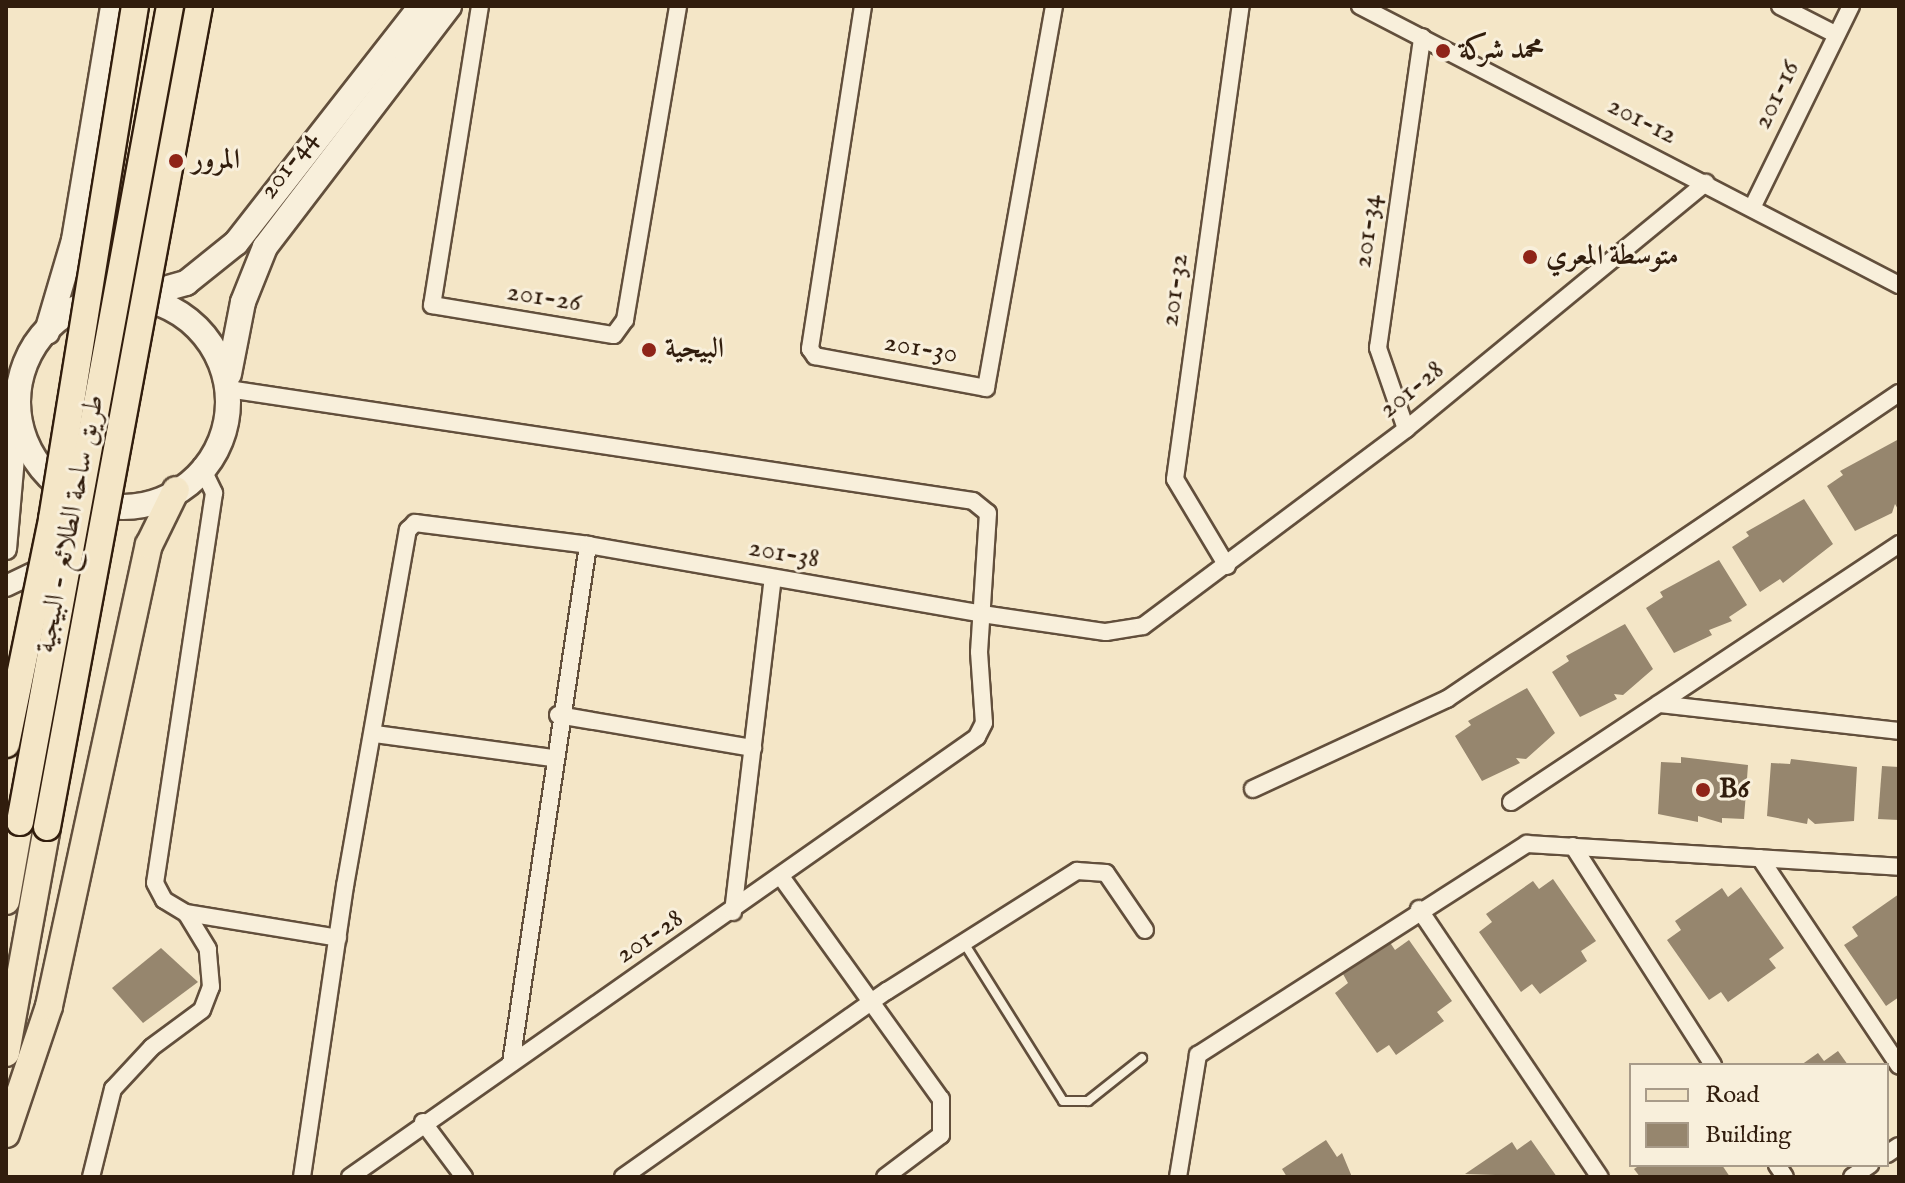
<!DOCTYPE html>
<meta charset="utf-8">
<style>
body{margin:0}
#map{position:relative;width:1905px;height:1183px;overflow:hidden;background:#f4e6c7;font-family:"IM FELL English",Amiri,serif}
div>[style]{position:absolute}
[style*='--x']{left:calc(var(--x)*1px);top:calc(var(--y)*1px);width:calc(var(--w)*1px);rotate:calc(var(--a)*1deg)}
.building>*{inset:0;background:#96866e}
.roads{filter:drop-shadow(2px 0 #624f3c) drop-shadow(-2px 0 #624f3c) drop-shadow(0 2px #624f3c) drop-shadow(0 -2px #624f3c)}
.service>*{height:8px;margin:-4px;padding:0 4px;transform-origin:4px;border-radius:4px;background:#f8efdb}
.minor>*{height:16px;margin:-8px;padding:0 8px;transform-origin:8px;border-radius:8px;background:#f8efdb}
.tertiary>*{height:20px;margin:-10px;padding:0 10px;transform-origin:10px;border-radius:10px;background:#f8efdb}
.secondary>*{height:24px;margin:-12px;padding:0 12px;transform-origin:12px;border-radius:12px;background:#f8efdb}
.secondary>.ring{margin:-12px;padding:0;box-sizing:content-box;background:none;border:24px solid #f8efdb;border-radius:50%}
.primary>*{height:26px;margin:-13px;padding:0 13px;transform-origin:13px;border-radius:13px;background:#f4e6c7}
.bridges{filter:drop-shadow(2px 0 #311d0d) drop-shadow(-2px 0 #311d0d) drop-shadow(0 2px #311d0d) drop-shadow(0 -2px #311d0d)}
.primary-bridge>*{height:26px;margin:-13px;padding:0 13px;transform-origin:13px;border-radius:13px;background:#f4e6c7}
.dots>*{width:22px;height:22px;translate:-50% -50%;box-sizing:border-box;border:4px solid #f8efdb;border-radius:50%}
span{translate:-50% -50%;white-space:nowrap;text-align:center;line-height:1.15;-webkit-text-stroke:6px #f8efdb;paint-order:stroke}
.poi-label{font-size:28px;color:#311d0d;font-weight:700}
.left{translate:0 -50%;text-align:left}
.street-label{font-size:28px;color:#311d0d}
.frame{position:absolute;inset:0;border:8px solid #311d0d;pointer-events:none}
.legend{position:absolute;left:1629px;top:1063px;width:260px;height:104px;box-sizing:border-box;background:#f8efdb;border:2px solid #a89b89;margin:0;padding:10px 14px;list-style:none;font-size:24px;color:#311d0d}
.legend li{display:flex;align-items:center;gap:16px;height:40px}
.legend b{width:40px;border:2px solid #a89b89}
</style>
<div id="map">
<div class="building">
<i style="clip-path:polygon(1899px 439px,1899px 511px,1895px 504px,1892px 513px,1855px 531px,1827px 486px,1843px 475px,1840px 471px)"></i>
<i style="clip-path:polygon(1804px 499px,1833px 544px,1783px 583px,1780px 579px,1760px 592px,1732px 547px,1749px 536px,1746px 532px)"></i>
<i style="clip-path:polygon(1719px 560px,1747px 605px,1729px 617px,1732px 621px,1709px 630px,1712px 635px,1674px 653px,1646px 608px,1663px 597px,1660px 592px)"></i>
<i style="clip-path:polygon(1625px 624px,1653px 669px,1623px 695px,1614px 694px,1617px 699px,1580px 717px,1552px 672px,1569px 661px,1566px 656px)"></i>
<i style="clip-path:polygon(1527px 688px,1555px 733px,1526px 759px,1516px 758px,1520px 763px,1482px 781px,1455px 736px,1471px 725px,1468px 721px)"></i>
<i style="clip-path:polygon(1681px 757px,1748px 765px,1744px 819px,1722px 818px,1722px 823px,1698px 816px,1698px 822px,1658px 814px,1661px 762px,1681px 763px)"></i>
<i style="clip-path:polygon(1791px 759px,1857px 767px,1854px 821px,1815px 824px,1808px 818px,1807px 824px,1767px 816px,1771px 763px,1790px 764px)"></i>
<i style="clip-path:polygon(1882px 766px,1899px 767px,1899px 820px,1878px 819px)"></i>
<i style="clip-path:polygon(1553px 879px,1596px 941px,1581px 951px,1587px 961px,1540px 994px,1532px 984px,1521px 992px,1479px 932px,1492px 922px,1486px 914px,1533px 881px,1539px 889px)"></i>
<i style="clip-path:polygon(1741px 887px,1784px 948px,1769px 959px,1776px 968px,1728px 1002px,1721px 992px,1709px 1000px,1667px 940px,1681px 930px,1675px 921px,1722px 888px,1728px 897px)"></i>
<i style="clip-path:polygon(1899px 894px,1899px 997px,1886px 1006px,1844px 945px,1858px 936px,1852px 927px)"></i>
<i style="clip-path:polygon(1409px 940px,1452px 1001px,1437px 1012px,1444px 1021px,1396px 1055px,1389px 1045px,1377px 1053px,1335px 993px,1348px 983px,1343px 974px,1389px 941px,1395px 950px)"></i>
<i style="clip-path:polygon(161px 948px,198px 982px,143px 1023px,112px 988px)"></i>
<i style="clip-path:polygon(1838px 1051px,1848px 1065px,1801px 1065px,1818px 1053px,1824px 1061px)"></i>
<i style="clip-path:polygon(1326px 1140px,1337px 1157px,1342px 1153px,1352px 1177px,1287px 1177px,1282px 1169px)"></i>
<i style="clip-path:polygon(1531px 1140px,1557px 1177px,1465px 1174px,1512px 1142px,1517px 1150px)"></i>
<i style="clip-path:polygon(1640px 1165px,1722px 1165px,1730px 1177px,1640px 1177px,1634px 1169px)"></i>
</div>
<div class="roads">
<div class="service">
<i style="--x:964;--y:943;--w:186;--a:57.9"></i>
<i style="--x:1063;--y:1101;--w:25;--a:0"></i>
<i style="--x:1088;--y:1101;--w:69;--a:-38.5"></i>
</div>
<div class="minor">
<i style="--x:480;--y:6;--w:303;--a:99.1"></i>
<i style="--x:432;--y:305;--w:184;--a:9.4"></i>
<i style="--x:614;--y:335;--w:19;--a:-54"></i>
<i style="--x:625;--y:320;--w:318;--a:-80.4"></i>
<i style="--x:863;--y:6;--w:347;--a:98.8"></i>
<i style="--x:810;--y:349;--w:9;--a:54"></i>
<i style="--x:815;--y:356;--w:174;--a:10.6"></i>
<i style="--x:986;--y:388;--w:388;--a:-79.9"></i>
<i style="--x:1360;--y:6;--w:607;--a:27.37"></i>
<i style="--x:1780;--y:6;--w:62;--a:27"></i>
<i style="--x:1752;--y:208;--w:225;--a:-63.9"></i>
<i style="--x:228;--y:389;--w:753;--a:8.55"></i>
<i style="--x:973;--y:501;--w:19;--a:39"></i>
<i style="--x:988;--y:513;--w:139;--a:93.7"></i>
<i style="--x:979;--y:652;--w:71;--a:86"></i>
<i style="--x:984;--y:723;--w:16;--a:117"></i>
<i style="--x:977;--y:737;--w:766;--a:144.94"></i>
<i style="--x:1406;--y:429;--w:86;--a:-109.1"></i>
<i style="--x:1378;--y:348;--w:314;--a:-81.9"></i>
<i style="--x:201;--y:466;--w:30;--a:64"></i>
<i style="--x:214;--y:493;--w:394;--a:98.6"></i>
<i style="--x:155;--y:883;--w:19;--a:62"></i>
<i style="--x:164;--y:900;--w:26;--a:31"></i>
<i style="--x:186;--y:913;--w:154;--a:9.3"></i>
<i style="--x:1227;--y:566;--w:101;--a:-120.9"></i>
<i style="--x:1175;--y:479;--w:478;--a:-82.1"></i>
<i style="--x:1659;--y:704;--w:242;--a:6.4"></i>
<i style="--x:558;--y:715;--w:198;--a:9.6"></i>
<i style="--x:375;--y:734;--w:179;--a:7.7"></i>
<i style="--x:1253;--y:789;--w:214;--a:-24.9"></i>
<i style="--x:1447;--y:699;--w:546;--a:-34.1"></i>
<i style="--x:1511;--y:802;--w:466;--a:-33.6"></i>
<i style="--x:1573;--y:846;--w:260;--a:57.4"></i>
<i style="--x:1760;--y:858;--w:250;--a:56.2"></i>
<i style="--x:782;--y:878;--w:272;--a:54.3"></i>
<i style="--x:941;--y:1099;--w:36;--a:90"></i>
<i style="--x:941;--y:1135;--w:70;--a:143.1"></i>
<i style="--x:1419;--y:909;--w:323;--a:56"></i>
<i style="--x:733;--y:912;--w:336;--a:-83.2"></i>
<i style="--x:511;--y:1063;--w:524;--a:-81.54"></i>
<i style="--x:423;--y:1122;--w:69;--a:53.3"></i>
<i style="--x:1887;--y:1154;--w:14;--a:-34"></i>
<i style="--x:1777;--y:1165;--w:14;--a:56"></i>
<i style="--x:91;--y:1177;--w:91;--a:-76"></i>
<i style="--x:113;--y:1089;--w:57;--a:-47.1"></i>
<i style="--x:152;--y:1047;--w:62;--a:-36.5"></i>
<i style="--x:202;--y:1010;--w:25;--a:-69"></i>
<i style="--x:211;--y:987;--w:38;--a:-95"></i>
<i style="--x:208;--y:949;--w:42;--a:-121.4"></i>
<i style="--x:302;--y:1177;--w:294;--a:-81.6"></i>
<i style="--x:345;--y:886;--w:362;--a:-80"></i>
<i style="--x:408;--y:530;--w:10;--a:-45"></i>
<i style="--x:415;--y:523;--w:174;--a:7.2"></i>
<i style="--x:588;--y:545;--w:400;--a:9.9"></i>
<i style="--x:982;--y:614;--w:125;--a:8.3"></i>
<i style="--x:1106;--y:632;--w:37;--a:-9"></i>
<i style="--x:1143;--y:626;--w:329;--a:-36.8"></i>
<i style="--x:1406;--y:429;--w:388;--a:-39.4"></i>
<i style="--x:623;--y:1177;--w:323;--a:-35.2"></i>
<i style="--x:887;--y:991;--w:225;--a:-32.3"></i>
<i style="--x:1077;--y:871;--w:29;--a:4"></i>
<i style="--x:1106;--y:873;--w:69;--a:55.6"></i>
<i style="--x:1178;--y:1177;--w:124;--a:-80.7"></i>
<i style="--x:1198;--y:1055;--w:391;--a:-32.7"></i>
<i style="--x:1527;--y:844;--w:373;--a:3.5"></i>
<i style="--x:1852;--y:1177;--w:22;--a:-34"></i>
</div>
<div class="tertiary">
<i style="--x:6;--y:549;--w:138;--a:-85"></i>
<i style="--x:6;--y:586;--w:51;--a:-25.6"></i>
</div>
<div class="secondary">
<i style="--x:143;--y:295;--w:45;--a:-15.6"></i>
<i style="--x:186;--y:283;--w:64;--a:-38.7"></i>
<i style="--x:236;--y:243;--w:301;--a:-52"></i>
<i class="ring" style="left:18px;top:297px;width:186px;height:186px"></i>
<i style="--x:47;--y:332;--w:96;--a:-73.6"></i>
<i style="--x:74;--y:240;--w:237;--a:-80.5"></i>
<i style="--x:229;--y:374;--w:73;--a:-79"></i>
<i style="--x:243;--y:302;--w:59;--a:-68.2"></i>
<i style="--x:265;--y:247;--w:303;--a:-52.6"></i>
</div>
<div class="primary">
<i style="--x:6;--y:901;--w:80;--a:-80"></i>
<i style="--x:6;--y:1053;--w:230;--a:-79.7"></i>
<i style="--x:6;--y:1134;--w:135;--a:-71.4"></i>
<i style="--x:49;--y:1006;--w:472;--a:-77.8"></i>
<i style="--x:149;--y:545;--w:61;--a:-63.9"></i>
</div>
</div>
<div class="bridges">
<div class="primary-bridge">
<i style="--x:6;--y:744;--w:230;--a:-78.4"></i>
<i style="--x:52;--y:519;--w:520;--a:-80.81"></i>
<i style="--x:20;--y:822;--w:830;--a:-79.58"></i>
<i style="--x:47;--y:827;--w:835;--a:-79.51"></i>
</div>
</div>
<div class="dots">
<i style="left:1443px;top:51px;background:#8f2418"></i>
<i style="left:176px;top:161px;background:#8f2418"></i>
<i style="left:1530px;top:257px;background:#8f2418"></i>
<i style="left:649px;top:350px;background:#8f2418"></i>
<i style="left:1703px;top:790px;background:#8f2418"></i>
</div>
<div class="poi-label">
<span class="left" style="left:1459px;top:51px">محمد شركة</span>
<span class="left" style="left:192px;top:161px">المرور</span>
<span class="left" style="left:1546px;top:257px">متوسطة المعري</span>
<span class="left" style="left:665px;top:350px">البيجية</span>
<span class="left" style="left:1719px;top:790px">B6</span>
</div>
<div class="street-label">
<span style="left:1777px;top:95px;rotate:-64deg">201-16</span>
<span style="left:1642px;top:121px;rotate:27deg">201-12</span>
<span style="left:289px;top:165px;rotate:-53deg">201-44</span>
<span style="left:1368px;top:231px;rotate:-82deg">201-34</span>
<span style="left:1175px;top:290px;rotate:-82deg">201-32</span>
<span style="left:544px;top:298px;rotate:9deg">201-26</span>
<span style="left:921px;top:349px;rotate:10deg">201-30</span>
<span style="left:1412px;top:390px;rotate:-39deg">201-28</span>
<span style="left:71px;top:524px;rotate:-79deg">طريق ساحة الطلائع - البيجية</span>
<span style="left:784px;top:554px;rotate:10deg">201-38</span>
<span style="left:650px;top:937px;rotate:-34deg">201-28</span>
</div>
<div class="frame"></div>
<ul class="legend">
<li><b style="height:10px;background:#f4e6c7"></b>Road</li>
<li><b style="height:22px;background:#96866e"></b>Building</li>
</ul>
</div>
